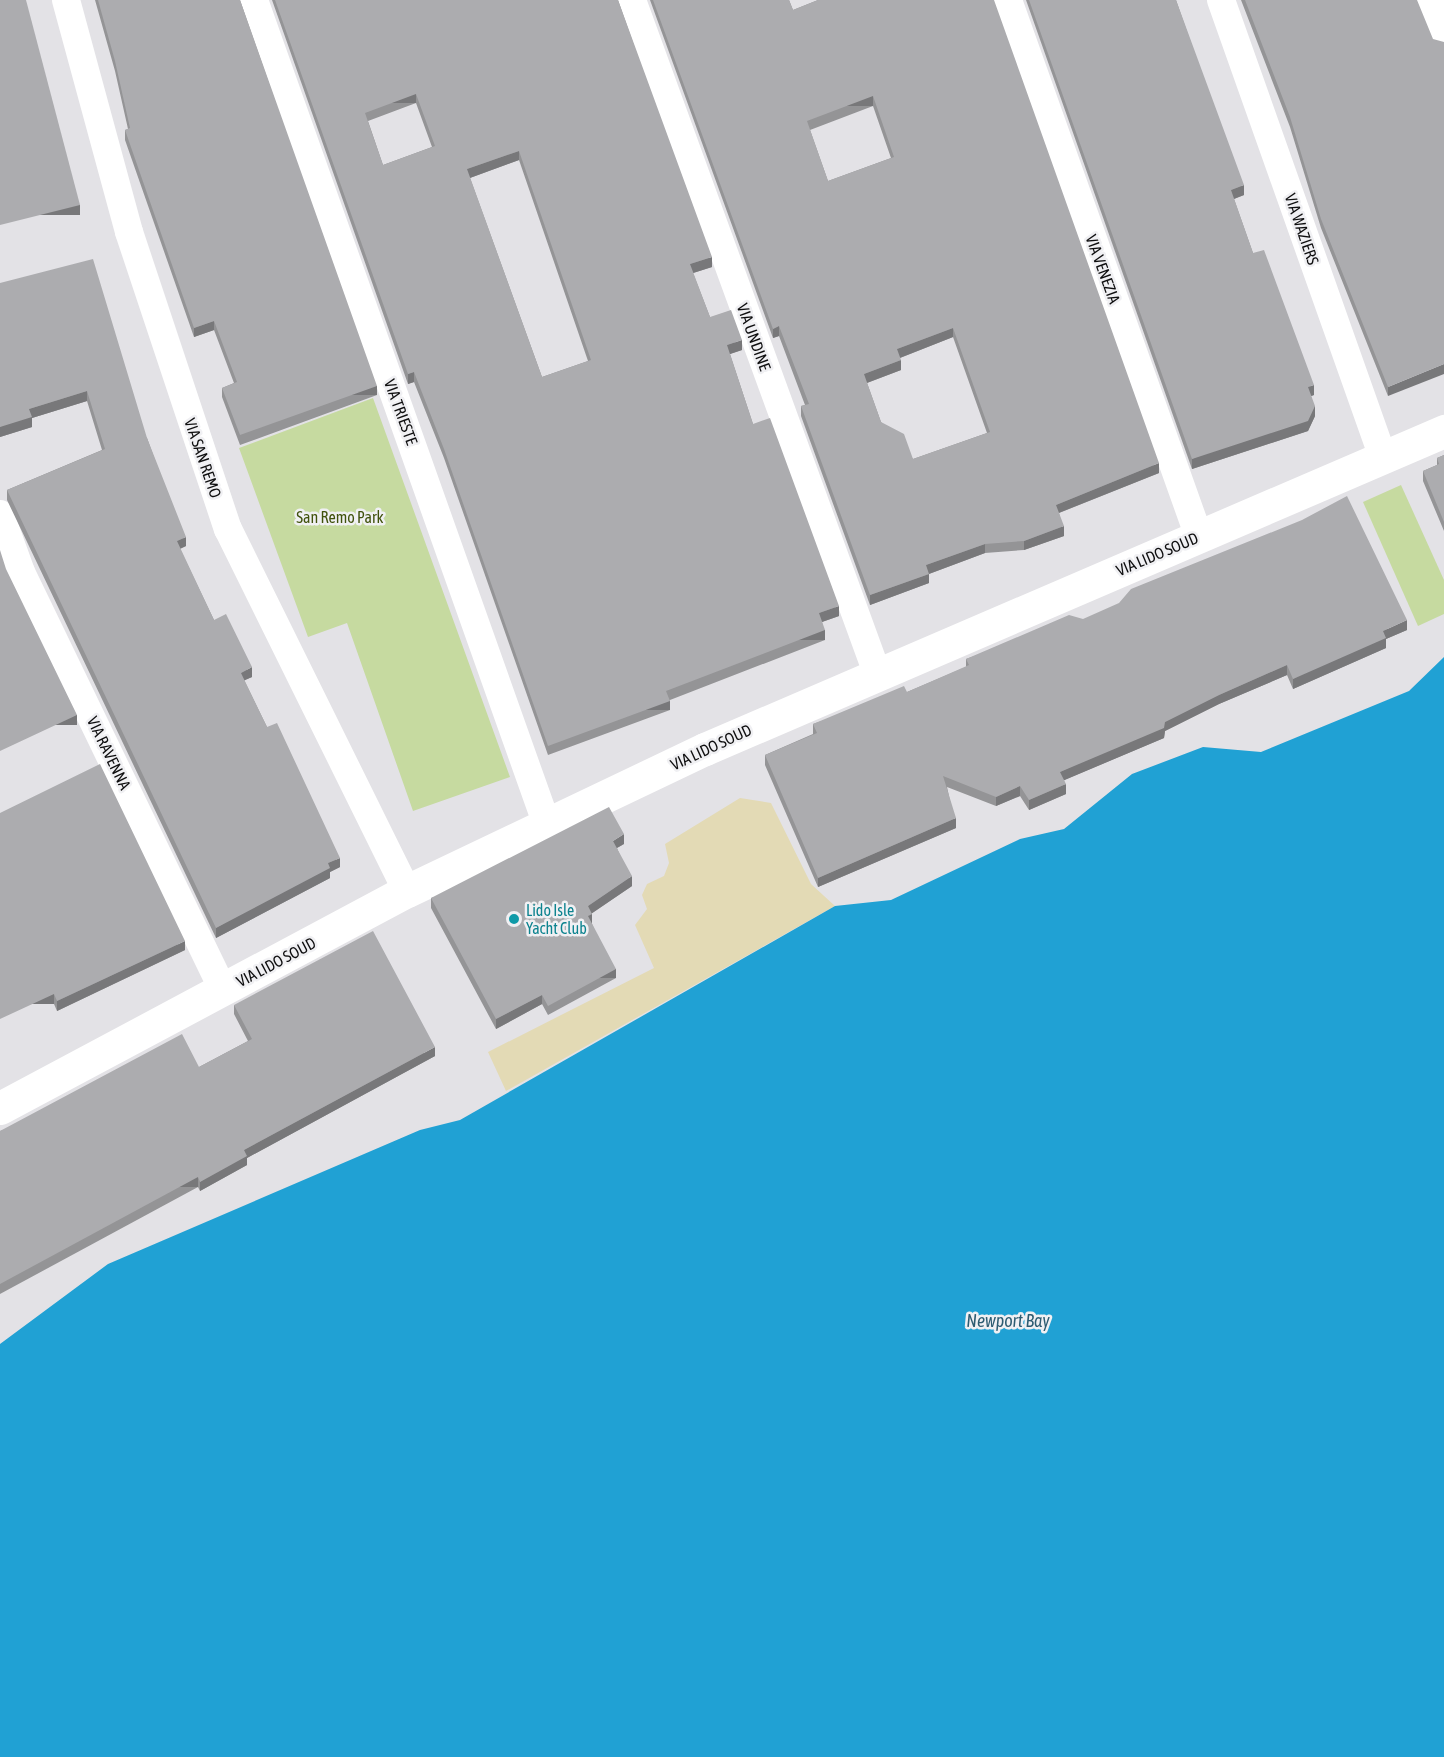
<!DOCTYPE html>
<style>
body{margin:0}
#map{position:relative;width:1444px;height:1757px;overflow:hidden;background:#e3e2e6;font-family:"Asap Condensed",sans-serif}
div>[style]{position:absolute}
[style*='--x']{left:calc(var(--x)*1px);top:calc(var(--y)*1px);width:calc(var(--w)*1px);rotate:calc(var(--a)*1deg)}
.green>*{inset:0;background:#c6daa0}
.sand>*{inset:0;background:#e3dab5}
.water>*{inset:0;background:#20a1d4}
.street>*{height:28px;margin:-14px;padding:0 14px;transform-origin:14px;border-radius:14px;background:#fff}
.secondary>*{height:33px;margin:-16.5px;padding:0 16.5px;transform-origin:16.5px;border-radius:16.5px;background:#fff}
.wall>*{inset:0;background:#949496}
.shaded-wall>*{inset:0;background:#78787a;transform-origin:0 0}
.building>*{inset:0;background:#acacaf}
.dots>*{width:16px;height:16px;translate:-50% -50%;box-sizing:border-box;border:3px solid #f0f0f3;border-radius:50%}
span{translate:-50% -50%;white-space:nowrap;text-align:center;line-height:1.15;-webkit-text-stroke:5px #f0f0f3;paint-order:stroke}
.street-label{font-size:16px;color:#0e0e0f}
.park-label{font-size:16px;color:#40520c}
.culture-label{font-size:16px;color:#0d838f}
.left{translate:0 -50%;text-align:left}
.water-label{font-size:18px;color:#2d5c72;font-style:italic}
</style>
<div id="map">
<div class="green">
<i style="clip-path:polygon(373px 398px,510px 777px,413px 811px,347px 623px,308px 637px,239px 448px)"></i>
<i style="clip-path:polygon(1401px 485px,1444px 580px,1444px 614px,1418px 626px,1363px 502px)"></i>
</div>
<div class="sand">
<i style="clip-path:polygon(740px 798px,771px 803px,811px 884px,835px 906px,506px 1091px,488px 1052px,654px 968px,635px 925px,647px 909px,642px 895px,647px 884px,664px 876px,669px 863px,665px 844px)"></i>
</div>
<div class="water">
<i style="clip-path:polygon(1444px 657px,1444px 1757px,0 1757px,0 1344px,108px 1264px,420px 1130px,460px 1120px,835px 906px,891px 900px,1020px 839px,1064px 829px,1132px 774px,1203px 747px,1261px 752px,1409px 691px)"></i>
</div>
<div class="street">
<i style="--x:66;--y:0;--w:240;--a:74.8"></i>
<i style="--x:129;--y:232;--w:313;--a:71.6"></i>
<i style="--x:228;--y:529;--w:404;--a:63.7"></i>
<i style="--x:254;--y:0;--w:875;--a:70.45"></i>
<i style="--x:632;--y:0;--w:716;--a:70"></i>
<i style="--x:1008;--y:0;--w:570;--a:70.42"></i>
<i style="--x:1221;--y:0;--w:486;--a:70.5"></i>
<i style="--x:1431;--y:0;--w:39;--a:71"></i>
<i style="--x:0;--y:514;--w:62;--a:70.1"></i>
<i style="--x:21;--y:572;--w:464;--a:64.2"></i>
</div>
<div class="secondary">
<i style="--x:0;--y:1108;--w:461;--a:-28.1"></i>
<i style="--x:407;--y:891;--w:330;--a:-25.5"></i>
<i style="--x:705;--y:749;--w:805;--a:-23.28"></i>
</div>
<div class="wall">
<i style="clip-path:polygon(95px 0,240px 0,377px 395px,240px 445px,222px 397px,222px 388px,234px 383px,214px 330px,194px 337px,125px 140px,125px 130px,128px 129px,115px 71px)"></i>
<i style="clip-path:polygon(evenodd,272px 0,618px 0,712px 267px,693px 273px,710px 317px,742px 350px,730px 354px,753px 424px,839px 616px,822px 622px,825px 640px,670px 700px,670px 710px,548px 755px,444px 458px,414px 382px,408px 384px,272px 0,416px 103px,432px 147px,383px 165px,368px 121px,416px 103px,272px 0,519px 160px,588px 361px,542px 377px,470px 178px,519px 160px)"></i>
<i style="clip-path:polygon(evenodd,650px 0,789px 0,793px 10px,818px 0,1159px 473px,1059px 513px,1064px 536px,1024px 550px,985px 553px,929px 574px,929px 583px,870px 605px,801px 416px,801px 406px,805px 405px,779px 336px,773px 338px,650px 0,873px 106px,891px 158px,828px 181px,810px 130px,873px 106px,650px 0,953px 337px,987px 433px,913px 459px,881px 422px,867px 383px,901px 370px,900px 358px,953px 337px)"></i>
<i style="clip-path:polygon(1026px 0,1176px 0,1244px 195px,1234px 199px,1253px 253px,1314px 395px,1311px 396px,1315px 416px,1308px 431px,1192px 469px)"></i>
<i style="clip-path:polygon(1241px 0,1417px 0,1388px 396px,1321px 228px,1290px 127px)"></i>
<i style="clip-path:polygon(0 283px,147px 438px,186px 546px,180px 549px,214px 620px,252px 677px,244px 680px,267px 727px,340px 867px,330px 872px,330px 878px,216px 938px,7px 500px,7px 490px,102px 450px,87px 401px,32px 418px,32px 427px,0 437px)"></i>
<i style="clip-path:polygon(1444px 455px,1444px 531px,1423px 481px,1423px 471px,1437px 465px,1437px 458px)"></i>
<i style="clip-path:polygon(1083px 619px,1407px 630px,1386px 639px,1386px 648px,1293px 689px,1287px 675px,1219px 704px,1165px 731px,1164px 738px,1064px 780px,1066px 794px,1029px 810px,1020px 796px,996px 806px,947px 787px,956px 828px,818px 887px,765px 765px,765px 755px,813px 734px,813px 724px,907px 692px,966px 667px,966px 659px)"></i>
<i style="clip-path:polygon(0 813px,185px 950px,57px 1011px,54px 1004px)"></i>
<i style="clip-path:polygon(624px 844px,617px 848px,632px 886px,592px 913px,592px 924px,616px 978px,548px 1015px,542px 1004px,496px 1029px,431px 908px,431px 898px)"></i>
<i style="clip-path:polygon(234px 1005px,435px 1056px,247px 1158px,247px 1165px,200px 1191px,198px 1187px,0 1294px,0 1131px,199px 1067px,248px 1041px,234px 1014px)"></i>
</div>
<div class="shaded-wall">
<i style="left:416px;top:94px;width:9px;height:54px;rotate:90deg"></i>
<i style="left:873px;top:96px;width:10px;height:71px;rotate:90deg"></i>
<i style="clip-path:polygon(519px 151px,519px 160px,467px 179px,467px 169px)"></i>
<i style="clip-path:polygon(1244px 185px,1244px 195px,1231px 200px,1231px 190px)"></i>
<i style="left:80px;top:205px;width:10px;height:82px;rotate:90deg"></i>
<i style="clip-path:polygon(712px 257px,712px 267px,690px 274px,690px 264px)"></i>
<i style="clip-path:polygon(214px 321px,214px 330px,194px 337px,194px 328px)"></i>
<i style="clip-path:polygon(779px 326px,779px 336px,773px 338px,773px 329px)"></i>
<i style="clip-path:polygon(953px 328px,953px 337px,897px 359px,897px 349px)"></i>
<i style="clip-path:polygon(742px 340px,742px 350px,727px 355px,727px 345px)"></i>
<i style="clip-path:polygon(901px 360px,901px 370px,864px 384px,864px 374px)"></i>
<i style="clip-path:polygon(1444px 364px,1444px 374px,1388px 396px,1388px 387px)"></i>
<i style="clip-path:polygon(414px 372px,414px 382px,408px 384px,408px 374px)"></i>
<i style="clip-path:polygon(1314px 385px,1314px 395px,1308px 397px,1308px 387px)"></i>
<i style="left:377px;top:386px;width:9px;height:145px;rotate:90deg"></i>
<i style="clip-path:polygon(87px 391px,87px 401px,32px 418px,32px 427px,0 437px,0 427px,29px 409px)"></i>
<i style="clip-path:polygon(1315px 406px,1315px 416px,1308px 431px,1192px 469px,1192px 459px)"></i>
<i style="clip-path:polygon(1159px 463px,1159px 473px,1056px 514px,1056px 505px)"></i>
<i style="clip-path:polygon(1064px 526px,1064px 536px,1024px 550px,1024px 541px)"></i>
<i style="clip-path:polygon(186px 537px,186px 546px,177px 550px,177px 541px)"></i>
<i style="clip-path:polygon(985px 544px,985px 553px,926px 575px,926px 565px)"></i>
<i style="clip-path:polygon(929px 574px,929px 583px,870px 605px,870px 595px)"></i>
<i style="clip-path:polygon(839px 606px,839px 616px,819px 623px,819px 613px)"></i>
<i style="clip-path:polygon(1407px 620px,1407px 630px,1386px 639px,1386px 648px,1293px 689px,1293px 679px,1383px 631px)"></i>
<i style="left:825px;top:630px;width:10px;height:170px;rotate:90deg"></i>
<i style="clip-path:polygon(1287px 665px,1287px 675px,1219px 704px,1165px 731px,1164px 738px,1060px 782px,1060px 772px,1165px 722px,1219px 695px)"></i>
<i style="clip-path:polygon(252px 667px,252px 677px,241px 682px,241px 673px)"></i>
<i style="left:670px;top:701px;width:9px;height:130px;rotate:90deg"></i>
<i style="left:77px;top:715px;width:10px;height:85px;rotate:90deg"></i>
<i style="clip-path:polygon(1066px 784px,1066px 794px,1029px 810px,1029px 800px)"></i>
<i style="clip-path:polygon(1020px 786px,1020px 796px,996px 806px,996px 797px)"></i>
<i style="clip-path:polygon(956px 818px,956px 828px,818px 887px,818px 878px)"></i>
<i style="clip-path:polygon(624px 834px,624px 844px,613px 850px,613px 841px)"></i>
<i style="clip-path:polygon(340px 858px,340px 867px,330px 872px,330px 878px,216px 938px,216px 928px,328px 863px)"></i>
<i style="clip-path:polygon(632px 876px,632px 886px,588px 916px,588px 906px)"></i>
<i style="clip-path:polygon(592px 914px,592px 923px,588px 926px,588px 916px)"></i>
<i style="clip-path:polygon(185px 941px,185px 950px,57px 1011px,57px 1001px)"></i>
<i style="left:616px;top:969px;width:9px;height:77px;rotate:90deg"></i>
<i style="left:54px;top:994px;width:10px;height:60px;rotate:90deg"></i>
<i style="clip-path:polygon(542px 995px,542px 1004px,496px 1029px,496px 1019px)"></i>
<i style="clip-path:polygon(435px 1047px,435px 1056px,247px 1158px,247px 1165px,200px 1191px,200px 1182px,244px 1150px)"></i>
<i style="left:198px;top:1177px;width:10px;height:225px;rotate:90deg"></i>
</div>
<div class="building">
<i style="clip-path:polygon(0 0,26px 0,80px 205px,0 225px)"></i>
<i style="clip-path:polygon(98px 0,240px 0,377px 386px,240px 435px,222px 388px,237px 382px,214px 321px,194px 328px,125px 130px,130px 128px,115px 61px)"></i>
<i style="clip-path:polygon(evenodd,275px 0,618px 0,712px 257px,690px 264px,710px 317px,731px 310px,742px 340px,727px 345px,753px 424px,770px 418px,839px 606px,819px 613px,825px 630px,666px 691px,670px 701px,548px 746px,444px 449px,414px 372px,408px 374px,275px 0,416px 94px,435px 146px,383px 165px,365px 113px,416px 94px,275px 0,519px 151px,591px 360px,542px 377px,467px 169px,519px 151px)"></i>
<i style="clip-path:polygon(evenodd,653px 0,789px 0,793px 10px,818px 0,994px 0,1159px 463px,1056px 505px,1064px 526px,1024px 541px,985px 544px,926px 565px,929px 574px,870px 595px,801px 406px,809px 404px,779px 326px,773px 329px,653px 0,873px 96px,894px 157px,828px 181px,807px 121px,873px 96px,653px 0,953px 328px,990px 432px,913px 459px,904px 434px,881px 422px,864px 374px,901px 360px,897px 349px,953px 328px)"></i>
<i style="clip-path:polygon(1029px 0,1176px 0,1244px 185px,1231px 190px,1253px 253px,1264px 250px,1314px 385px,1308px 387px,1315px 406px,1308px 421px,1192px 459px)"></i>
<i style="clip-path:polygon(1245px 0,1417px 0,1433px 39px,1444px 42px,1444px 364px,1388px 387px,1321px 219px,1290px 117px)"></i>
<i style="clip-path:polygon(93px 259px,147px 438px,186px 537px,177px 541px,214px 620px,226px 614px,252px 667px,241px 673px,267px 727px,277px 723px,340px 858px,328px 863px,330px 868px,216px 928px,7px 490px,105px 449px,87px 391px,29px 409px,32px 417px,0 427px,0 283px)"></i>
<i style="clip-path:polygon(1444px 455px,1444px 522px,1423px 471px,1439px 464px,1437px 458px)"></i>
<i style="clip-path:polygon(1347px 496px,1407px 620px,1383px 631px,1386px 638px,1293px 679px,1287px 665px,1219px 695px,1165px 722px,1164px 728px,1060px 772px,1066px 784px,1029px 800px,1020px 786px,996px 797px,943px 776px,956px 818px,818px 878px,765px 755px,817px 733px,813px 724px,904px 686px,907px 692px,969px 665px,966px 659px,1069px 615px,1083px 619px,1119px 603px,1131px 589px,1302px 520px)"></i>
<i style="clip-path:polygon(0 550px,6px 569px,77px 715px,0 751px)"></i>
<i style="clip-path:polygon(100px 764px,185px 941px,57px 1001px,54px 994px,0 1019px,0 813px)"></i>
<i style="clip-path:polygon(609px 807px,624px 834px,613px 841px,632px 876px,588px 906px,592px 914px,588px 916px,616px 969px,548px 1006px,542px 995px,496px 1019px,431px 898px)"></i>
<i style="clip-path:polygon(373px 931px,435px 1047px,244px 1150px,247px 1156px,200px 1182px,198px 1177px,0 1284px,0 1131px,182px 1034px,199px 1067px,252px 1039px,234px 1005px)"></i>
</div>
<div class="dots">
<i style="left:514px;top:919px;background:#0f9aa8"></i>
</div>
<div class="street-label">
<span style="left:1302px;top:229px;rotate:71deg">VIA WAZIERS</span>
<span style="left:1103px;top:269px;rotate:70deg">VIA VENEZIA</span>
<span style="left:754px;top:337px;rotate:70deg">VIA UNDINE</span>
<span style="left:401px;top:412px;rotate:70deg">VIA TRIESTE</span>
<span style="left:203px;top:458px;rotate:71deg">VIA SAN REMO</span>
<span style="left:1157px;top:554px;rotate:-23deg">VIA LIDO SOUD</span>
<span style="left:711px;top:747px;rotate:-25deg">VIA LIDO SOUD</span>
<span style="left:109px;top:753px;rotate:64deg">VIA RAVENNA</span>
<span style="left:276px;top:962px;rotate:-28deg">VIA LIDO SOUD</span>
</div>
<div class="park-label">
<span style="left:340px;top:517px">San Remo Park</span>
</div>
<div class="culture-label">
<span class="left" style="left:526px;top:919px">Lido Isle<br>Yacht Club</span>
</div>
<div class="water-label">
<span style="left:1008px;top:1321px">Newport Bay</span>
</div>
</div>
